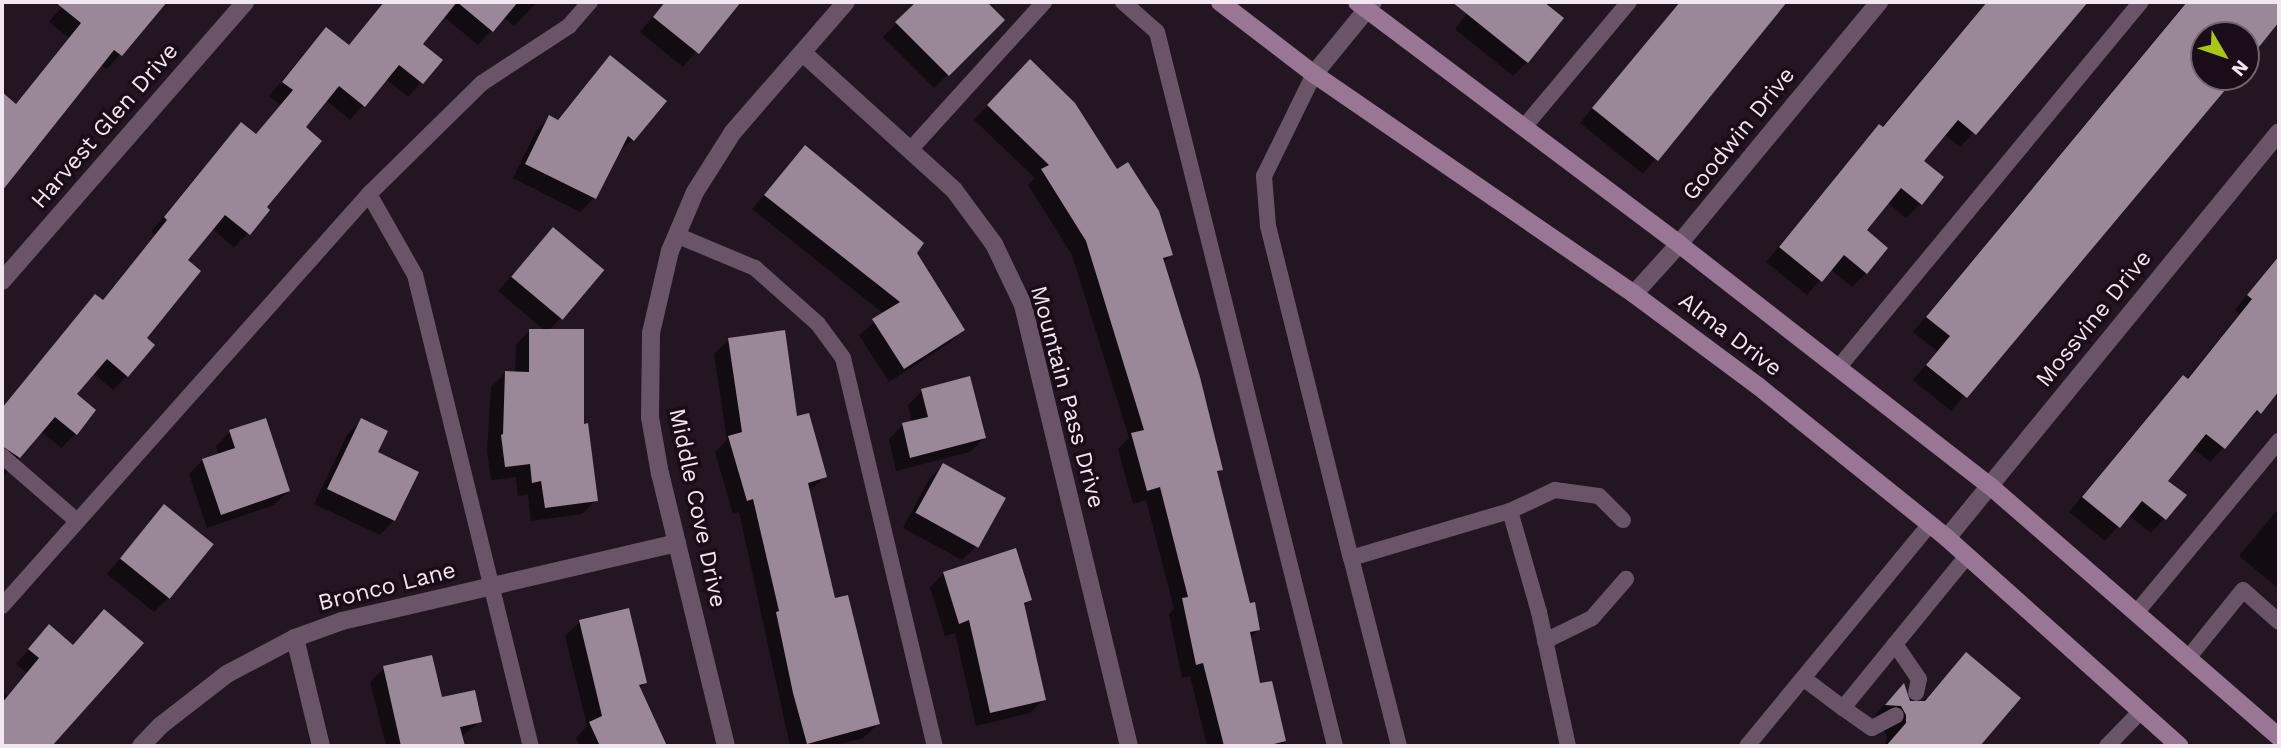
<!DOCTYPE html>
<style>
body{margin:0}
#map{position:relative;width:2281px;height:748px;overflow:hidden;background:#241522;font-family:"Work Sans",sans-serif}
div>[style]{position:absolute}
[style*='--x']{left:calc(var(--x)*1px);top:calc(var(--y)*1px);width:calc(var(--w)*1px);rotate:calc(var(--a)*1deg)}
.shadow>*{inset:0;background:#0007}
.building>*{inset:0;background:#9a8797;transform-origin:0 0}
.lane>*{height:16px;margin:-8px;padding:0 8px;transform-origin:8px;border-radius:8px;background:#6a5568}
.street>*{height:18px;margin:-9px;padding:0 9px;transform-origin:9px;border-radius:9px;background:#6a5568}
.secondary>*{height:18px;margin:-9px;padding:0 9px;transform-origin:9px;border-radius:9px;background:#987694}
span{translate:-50% -50%;white-space:nowrap;text-align:center;line-height:1.15;-webkit-text-stroke:7px #1a0c19;paint-order:stroke}
.street-label{font-size:23px;color:#f2e7f0}
.frame{position:absolute;inset:0;border:4px solid #f2e7f0;pointer-events:none}
.north{position:absolute;left:2190px;top:21px;width:70px;height:70px;box-sizing:border-box;background:#1a0c19;border:2px solid #70646f;border-radius:50%;rotate:129deg;font-size:19px;font-weight:700;line-height:28px;text-align:center;color:#f2e7f0}
.north::after{content:'';display:block;margin:auto;width:24px;height:32px;background:#aac718;clip-path:polygon(50% 0,100% 100%,50% 72%,0 100%)}
</style>
<div id="map">
<div class="shadow">
<i style="clip-path:polygon(65px 2px,167px 2px,107px 69px,100px 64px,2px 184px,2px 94px,15px 105px,69px 38px,49px 22px)"></i>
<i style="clip-path:polygon(384px 2px,537px 2px,514px 26px,503px 17px,478px 45px,443px 16px,421px 44px,440px 60px,408px 97px,386px 79px,350px 120px,326px 100px,303px 127px,265px 207px,248px 233px,234px 247px,212px 229px,186px 261px,127px 376px,113px 390px,93px 373px,74px 395px,94px 411px,75px 434px,61px 448px,41px 431px,2px 478px,2px 408px,82px 310px,95px 296px,101px 301px,155px 235px,151px 232px,227px 139px,241px 125px,255px 136px,280px 105px,269px 96px,313px 43px,327px 29px,348px 46px)"></i>
<i style="clip-path:polygon(665px 2px,739px 2px,683px 67px,640px 32px)"></i>
<i style="clip-path:polygon(918px 2px,958px 2px,967px 12px,977px 2px,984px 2px,1002px 20px,934px 88px,883px 37px)"></i>
<i style="clip-path:polygon(1476px 2px,1551px 2px,1527px 62px,1513px 76px,1455px 29px)"></i>
<i style="clip-path:polygon(1681px 2px,1785px 2px,1643px 174px,1580px 123px)"></i>
<i style="clip-path:polygon(1987px 2px,2086px 2px,2013px 92px,1960px 147px,1945px 135px,1922px 161px,1942px 178px,1920px 204px,1906px 218px,1887px 202px,1864px 231px,1866px 273px,1852px 287px,1830px 269px,1807px 295px,1766px 262px,1865px 141px,1881px 128px)"></i>
<i style="clip-path:polygon(2186px 2px,2279px 2px,2279px 22px,2246px 62px,2246px 35px,2204px 35px,2204px 77px,2234px 77px,1951px 411px,1913px 380px,1937px 351px,1913px 332px)"></i>
<i style="clip-path:polygon(610px 57px,664px 101px,633px 140px,617px 153px,594px 198px,580px 212px,513px 178px,536px 131px,550px 117px,556px 121px)"></i>
<i style="clip-path:polygon(1030px 62px,1171px 255px,1163px 263px,1221px 469px,1216px 474px,1258px 630px,1250px 638px,1259px 686px,1270px 683px,1285px 746px,1207px 746px,1190px 676px,1182px 678px,1169px 614px,1174px 609px,1146px 500px,1133px 504px,1118px 449px,1129px 438px,1072px 255px,1028px 185px,1035px 178px,974px 120px)"></i>
<i style="clip-path:polygon(805px 148px,914px 253px,963px 329px,949px 343px,889px 382px,859px 335px,884px 314px,752px 209px)"></i>
<i style="clip-path:polygon(553px 229px,561px 318px,549px 330px,582px 426px,596px 500px,582px 514px,531px 521px,528px 494px,518px 496px,516px 477px,491px 480px,487px 451px,491px 387px,505px 373px,515px 373px,516px 345px,530px 330px,544px 330px,498px 291px)"></i>
<i style="clip-path:polygon(2279px 255px,2279px 389px,2210px 462px,2192px 448px,2166px 481px,2184px 496px,2151px 533px,2128px 515px,2105px 541px,2069px 512px,2169px 391px,2183px 377px,2186px 380px,2239px 314px,2235px 310px)"></i>
<i style="clip-path:polygon(729px 340px,796px 419px,825px 477px,808px 492px,833px 600px,878px 724px,863px 738px,833px 746px,790px 746px,739px 512px,733px 514px,715px 452px,727px 440px,714px 354px)"></i>
<i style="clip-path:polygon(922px 391px,984px 438px,970px 452px,896px 471px,889px 439px,903px 425px,912px 423px,908px 405px)"></i>
<i style="clip-path:polygon(361px 421px,376px 453px,394px 520px,380px 535px,314px 504px,347px 435px)"></i>
<i style="clip-path:polygon(230px 432px,288px 491px,274px 505px,207px 528px,189px 474px,203px 460px,219px 455px,216px 446px)"></i>
<i style="clip-path:polygon(943px 465px,1004px 498px,976px 546px,962px 560px,903px 528px,929px 479px)"></i>
<i style="clip-path:polygon(165px 507px,168px 598px,154px 612px,107px 574px)"></i>
<i style="clip-path:polygon(2279px 508px,2279px 589px,2239px 556px)"></i>
<i style="clip-path:polygon(944px 573px,1030px 600px,1023px 607px,1044px 699px,1030px 713px,976px 726px,955px 633px,945px 636px,930px 587px)"></i>
<i style="clip-path:polygon(104px 611px,76px 715px,49px 746px,2px 746px,2px 691px,8px 696px,27px 673px,16px 664px,49px 626px,72px 646px)"></i>
<i style="clip-path:polygon(580px 622px,645px 683px,639px 689px,665px 746px,580px 746px,576px 738px,587px 726px,565px 636px)"></i>
<i style="clip-path:polygon(1966px 655px,2018px 699px,1978px 746px,1885px 746px,1887px 736px,1882px 726px,1867px 725px,1883px 706px,1903px 687px,1908px 703px,1922px 702px)"></i>
<i style="clip-path:polygon(384px 668px,480px 722px,461px 737px,463px 746px,386px 746px,370px 682px)"></i>
</div>
<div class="building">
<i style="clip-path:polygon(55px 2px,167px 2px,122px 56px,114px 50px,2px 191px,2px 92px,16px 104px,81px 23px)"></i>
<i style="clip-path:polygon(384px 2px,518px 2px,493px 32px,457px 2px,423px 44px,443px 60px,423px 84px,399px 65px,365px 107px,339px 86px,306px 127px,322px 141px,267px 207px,270px 210px,250px 235px,225px 215px,188px 260px,201px 271px,147px 338px,155px 345px,128px 377px,107px 359px,77px 394px,96px 410px,77px 435px,55px 417px,20px 458px,2px 446px,2px 408px,95px 294px,103px 300px,167px 220px,164px 217px,241px 122px,256px 134px,293px 90px,282px 82px,326px 27px,349px 45px)"></i>
<i style="clip-path:polygon(665px 2px,741px 2px,699px 54px,653px 17px)"></i>
<i style="clip-path:polygon(916px 2px,987px 2px,1005px 20px,949px 76px,895px 22px)"></i>
<i style="clip-path:polygon(1452px 2px,1544px 2px,1564px 18px,1528px 63px)"></i>
<i style="clip-path:polygon(1680px 2px,1787px 2px,1658px 161px,1592px 108px)"></i>
<i style="clip-path:polygon(1987px 2px,2088px 2px,1976px 135px,1958px 120px,1924px 161px,1944px 177px,1922px 205px,1901px 188px,1867px 230px,1888px 248px,1867px 274px,1844px 255px,1822px 282px,1779px 247px,1879px 124px,1883px 127px)"></i>
<i style="clip-path:polygon(2187px 2px,2279px 2px,2279px 22px,2246px 63px,2246px 35px,2204px 35px,2204px 77px,2236px 77px,1967px 398px,1926px 365px,1950px 336px,1926px 317px)"></i>
<i style="clip-path:polygon(610px 55px,667px 101px,634px 141px,628px 136px,596px 199px,525px 164px,549px 115px,558px 120px)"></i>
<i style="clip-path:polygon(1030px 59px,1075px 103px,1117px 169px,1128px 162px,1159px 211px,1173px 255px,1163px 258px,1200px 377px,1223px 470px,1217px 471px,1250px 603px,1255px 602px,1260px 630px,1250px 632px,1260px 683px,1272px 681px,1286px 741px,1266px 746px,1224px 746px,1203px 663px,1196px 665px,1182px 598px,1188px 597px,1160px 487px,1147px 491px,1131px 433px,1144px 430px,1086px 241px,1041px 169px,1049px 165px,987px 105px)"></i>
<i style="clip-path:polygon(805px 145px,924px 243px,917px 253px,965px 330px,904px 369px,872px 319px,900px 302px,764px 195px)"></i>
<i style="left:553px;top:227px;width:67px;height:65px;rotate:40deg"></i>
<i style="clip-path:polygon(2279px 256px,2279px 391px,2261px 414px,2257px 410px,2225px 449px,2206px 434px,2168px 481px,2187px 495px,2166px 520px,2142px 501px,2120px 528px,2082px 497px,2183px 375px,2188px 379px,2252px 299px,2247px 295px)"></i>
<i style="clip-path:polygon(529px 329px,584px 329px,584px 424px,588px 423px,598px 501px,545px 508px,541px 481px,532px 483px,530px 464px,505px 467px,501px 435px,503px 434px,505px 371px,529px 372px)"></i>
<i style="clip-path:polygon(785px 330px,797px 416px,809px 413px,827px 477px,808px 483px,835px 598px,848px 595px,880px 724px,807px 744px,793px 693px,776px 612px,779px 611px,753px 499px,747px 501px,728px 436px,742px 432px,728px 338px)"></i>
<i style="clip-path:polygon(970px 376px,986px 438px,910px 458px,902px 423px,928px 417px,921px 389px)"></i>
<i style="clip-path:polygon(266px 418px,290px 491px,221px 515px,202px 459px,235px 448px,229px 430px)"></i>
<i style="clip-path:polygon(361px 418px,388px 431px,378px 452px,419px 472px,395px 521px,327px 489px)"></i>
<i style="left:943px;top:463px;width:72px;height:57px;rotate:29deg"></i>
<i style="left:164px;top:504px;width:64px;height:70px;rotate:39deg"></i>
<i style="clip-path:polygon(1016px 548px,1032px 600px,1024px 603px,1046px 700px,990px 713px,969px 620px,959px 624px,943px 572px)"></i>
<i style="clip-path:polygon(629px 608px,647px 683px,639px 685px,667px 746px,600px 746px,589px 722px,602px 716px,579px 620px)"></i>
<i style="clip-path:polygon(104px 609px,144px 643px,52px 746px,2px 746px,2px 703px,39px 658px,28px 649px,49px 624px,73px 645px)"></i>
<i style="clip-path:polygon(1966px 652px,2021px 698px,1980px 746px,1886px 746px,1906px 723px,1906px 715px,1901px 706px,1885px 705px,1904px 683px,1910px 701px,1925px 701px)"></i>
<i style="clip-path:polygon(432px 655px,442px 697px,475px 690px,482px 722px,460px 727px,465px 746px,401px 746px,383px 666px)"></i>
</div>
<div class="lane">
<i style="--x:1123;--y:2;--w:45;--a:41.4"></i>
<i style="--x:1157;--y:32;--w:736;--a:76"></i>
<i style="--x:1314;--y:74;--w:114;--a:116.1"></i>
<i style="--x:1264;--y:176;--w:50;--a:85.4"></i>
<i style="--x:1268;--y:226;--w:342;--a:76"></i>
<i style="--x:1524;--y:127;--w:163;--a:-50"></i>
<i style="--x:910;--y:150;--w:200;--a:-47.8"></i>
<i style="--x:369;--y:194;--w:93;--a:60.4"></i>
<i style="--x:415;--y:275;--w:485;--a:76.2"></i>
<i style="--x:676;--y:235;--w:86;--a:22.7"></i>
<i style="--x:755;--y:268;--w:84;--a:41.6"></i>
<i style="--x:818;--y:324;--w:42;--a:53.7"></i>
<i style="--x:843;--y:358;--w:399;--a:76.7"></i>
<i style="--x:1838;--y:368;--w:475;--a:-50.4"></i>
<i style="--x:2;--y:456;--w:99;--a:40.9"></i>
<i style="--x:1510;--y:511;--w:50;--a:-25"></i>
<i style="--x:1555;--y:490;--w:44;--a:7.8"></i>
<i style="--x:1599;--y:496;--w:34;--a:45"></i>
<i style="--x:2;--y:606;--w:552;--a:-48.31"></i>
<i style="--x:369;--y:194;--w:158;--a:-44.5"></i>
<i style="--x:482;--y:83;--w:104;--a:-33.2"></i>
<i style="--x:569;--y:26;--w:32;--a:-49"></i>
<i style="--x:2136;--y:613;--w:224;--a:-50.3"></i>
<i style="--x:1545;--y:641;--w:52;--a:-26.1"></i>
<i style="--x:1592;--y:618;--w:52;--a:-48.9"></i>
<i style="--x:1895;--y:644;--w:42;--a:55.6"></i>
<i style="--x:1919;--y:679;--w:14;--a:102"></i>
<i style="--x:2188;--y:658;--w:87;--a:-51"></i>
<i style="--x:2243;--y:590;--w:48;--a:41.6"></i>
<i style="--x:1803;--y:678;--w:50;--a:36.9"></i>
<i style="--x:1843;--y:708;--w:196;--a:-50.8"></i>
<i style="--x:1843;--y:708;--w:35;--a:35"></i>
<i style="--x:1872;--y:728;--w:27;--a:-28"></i>
<i style="--x:1399;--y:746;--w:194;--a:-104.3"></i>
<i style="--x:1351;--y:558;--w:166;--a:-16.5"></i>
<i style="--x:1510;--y:511;--w:105;--a:74"></i>
<i style="--x:1539;--y:612;--w:137;--a:77.8"></i>
<i style="--x:1747;--y:746;--w:288;--a:-50.5"></i>
<i style="--x:2107;--y:746;--w:49;--a:-45.8"></i>
</div>
<div class="street">
<i style="--x:803;--y:53;--w:204;--a:42.2"></i>
<i style="--x:954;--y:190;--w:67;--a:53.5"></i>
<i style="--x:994;--y:244;--w:68;--a:64.6"></i>
<i style="--x:1023;--y:305;--w:454;--a:76.5"></i>
<i style="--x:1314;--y:74;--w:93;--a:-50.7"></i>
<i style="--x:2;--y:281;--w:370;--a:-48.9"></i>
<i style="--x:1634;--y:294;--w:67;--a:-48"></i>
<i style="--x:1679;--y:244;--w:314;--a:-50.4"></i>
<i style="--x:1947;--y:538;--w:524;--a:-50.73"></i>
<i style="--x:295;--y:638;--w:111;--a:76.5"></i>
<i style="--x:141;--y:746;--w:28;--a:-46"></i>
<i style="--x:160;--y:726;--w:85;--a:-37.8"></i>
<i style="--x:227;--y:674;--w:77;--a:-27.9"></i>
<i style="--x:295;--y:638;--w:50;--a:-19.9"></i>
<i style="--x:342;--y:621;--w:344;--a:-13.1"></i>
<i style="--x:726;--y:746;--w:280;--a:-103.6"></i>
<i style="--x:660;--y:474;--w:58;--a:-100"></i>
<i style="--x:650;--y:417;--w:84;--a:-89.3"></i>
<i style="--x:651;--y:333;--w:84;--a:-77"></i>
<i style="--x:670;--y:251;--w:64;--a:-67"></i>
<i style="--x:695;--y:192;--w:71;--a:-57.7"></i>
<i style="--x:733;--y:132;--w:172;--a:-49"></i>
</div>
<div class="secondary">
<i style="--x:1220;--y:2;--w:118;--a:37.5"></i>
<i style="--x:1314;--y:74;--w:388;--a:34.5"></i>
<i style="--x:1634;--y:294;--w:154;--a:36.6"></i>
<i style="--x:1758;--y:386;--w:243;--a:38.8"></i>
<i style="--x:1947;--y:538;--w:312;--a:41.8"></i>
<i style="--x:1357;--y:2;--w:403;--a:36.9"></i>
<i style="--x:1679;--y:244;--w:393;--a:37.9"></i>
<i style="--x:1989;--y:485;--w:384;--a:41"></i>
</div>
<div class="street-label">
<span style="left:105px;top:126px;rotate:-49deg">Harvest Glen Drive</span>
<span style="left:1739px;top:134px;rotate:-51deg">Goodwin Drive</span>
<span style="left:2094px;top:319px;rotate:-51deg">Mossvine Drive</span>
<span style="left:1730px;top:335px;rotate:37deg">Alma Drive</span>
<span style="left:1067px;top:397px;rotate:75deg">Mountain Pass Drive</span>
<span style="left:697px;top:508px;rotate:78deg">Middle Cove Drive</span>
<span style="left:387px;top:587px;rotate:-14deg">Bronco Lane</span>
</div>
<div class="frame"></div>
<div class="north">N</div>
</div>
